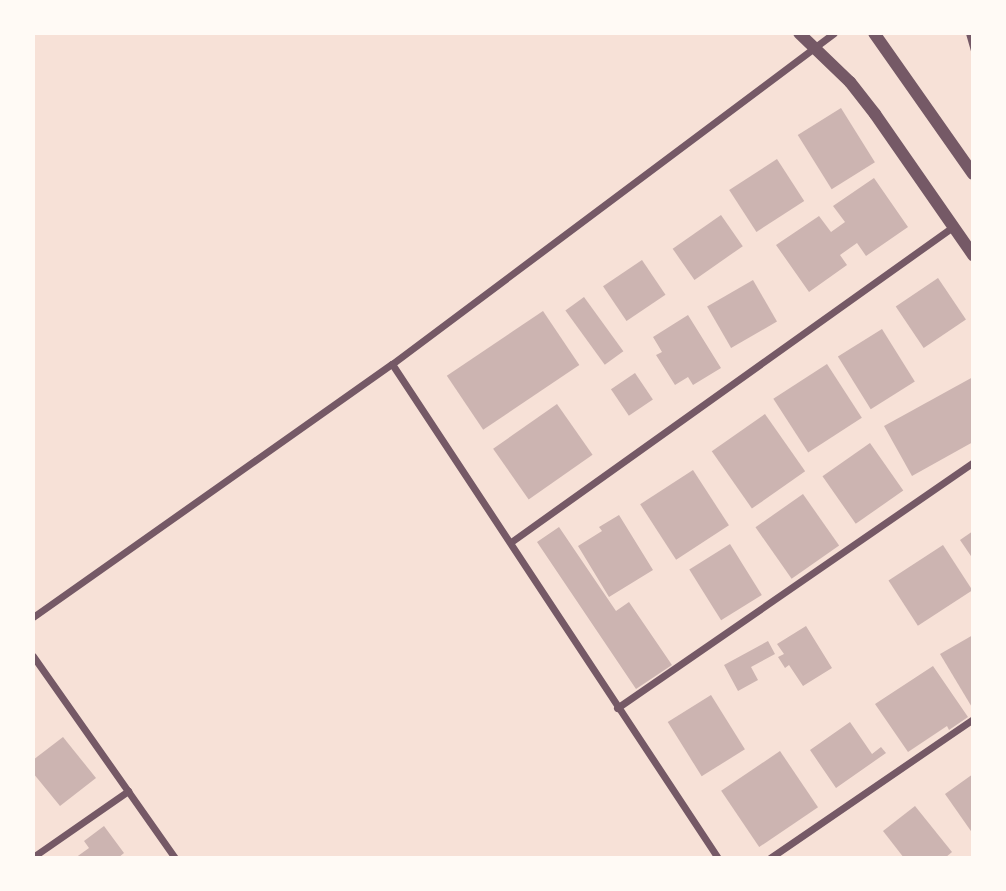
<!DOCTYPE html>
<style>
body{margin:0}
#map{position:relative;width:1006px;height:891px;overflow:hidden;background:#f7e1d7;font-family:Arial,sans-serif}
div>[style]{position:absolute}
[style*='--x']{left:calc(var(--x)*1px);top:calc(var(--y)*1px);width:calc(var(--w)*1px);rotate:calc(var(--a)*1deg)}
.building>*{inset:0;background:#ccb4b1;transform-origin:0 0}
.service>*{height:5px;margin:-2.5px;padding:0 2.5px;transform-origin:2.5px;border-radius:2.5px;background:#755966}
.minor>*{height:7px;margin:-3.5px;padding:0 3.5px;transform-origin:3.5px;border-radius:3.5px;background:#755966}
.tertiary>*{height:12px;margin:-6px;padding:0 6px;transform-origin:6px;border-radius:6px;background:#755966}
span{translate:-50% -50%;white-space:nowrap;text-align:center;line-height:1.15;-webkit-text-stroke:6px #fffaf5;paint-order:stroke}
.frame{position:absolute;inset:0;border:35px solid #fffaf5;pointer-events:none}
</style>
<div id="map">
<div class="building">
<i style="left:841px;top:108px;width:64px;height:51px;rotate:58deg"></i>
<i style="left:777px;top:159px;width:50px;height:57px;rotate:57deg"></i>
<i style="clip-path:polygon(874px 178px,908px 227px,866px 256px,857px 243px,840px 255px,847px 265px,809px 292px,776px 245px,819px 216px,831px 232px,845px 222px,833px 206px)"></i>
<i style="left:721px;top:215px;width:38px;height:59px;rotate:55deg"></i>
<i style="left:642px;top:260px;width:42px;height:47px;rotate:56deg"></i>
<i style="left:938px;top:278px;width:50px;height:51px;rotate:56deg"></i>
<i style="left:753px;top:280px;width:48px;height:53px;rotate:60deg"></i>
<i style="left:584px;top:297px;width:67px;height:23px;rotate:54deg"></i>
<i style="left:543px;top:311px;width:65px;height:116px;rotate:56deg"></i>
<i style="clip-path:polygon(688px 315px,721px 368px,693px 385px,688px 377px,675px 385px,656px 355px,662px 352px,653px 337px)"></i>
<i style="left:882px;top:329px;width:62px;height:52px;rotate:58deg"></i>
<i style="left:827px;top:364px;width:64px;height:64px;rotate:57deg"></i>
<i style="left:635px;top:373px;width:32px;height:29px;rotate:56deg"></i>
<i style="clip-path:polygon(973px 377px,973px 442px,912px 476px,884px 426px)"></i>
<i style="left:557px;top:404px;width:62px;height:78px;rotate:55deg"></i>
<i style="left:765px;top:414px;width:70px;height:65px;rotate:55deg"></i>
<i style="left:870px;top:443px;width:58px;height:58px;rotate:55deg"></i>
<i style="left:693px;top:470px;width:66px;height:63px;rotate:57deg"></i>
<i style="left:803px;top:494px;width:63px;height:58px;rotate:55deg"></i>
<i style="clip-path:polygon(619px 515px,653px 570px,609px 597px,578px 546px,602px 531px,599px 527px)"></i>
<i style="clip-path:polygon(559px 527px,616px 611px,629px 602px,672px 665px,636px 689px,537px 542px)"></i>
<i style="clip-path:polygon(973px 531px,973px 559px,960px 540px)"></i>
<i style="left:730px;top:544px;width:60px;height:48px;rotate:58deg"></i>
<i style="left:943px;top:545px;width:54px;height:65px;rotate:57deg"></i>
<i style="clip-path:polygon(806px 626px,832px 668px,803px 686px,789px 665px,785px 668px,778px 657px,784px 654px,777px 644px)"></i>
<i style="clip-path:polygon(973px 635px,973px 709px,940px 654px)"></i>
<i style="clip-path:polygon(768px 641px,775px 654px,751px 667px,758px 680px,738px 691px,724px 665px)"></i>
<i style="clip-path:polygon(933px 666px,968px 717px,949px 730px,947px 726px,908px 752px,875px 704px)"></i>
<i style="left:711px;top:695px;width:64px;height:51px;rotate:58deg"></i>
<i style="clip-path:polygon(850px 722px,872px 754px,881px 747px,886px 753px,836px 788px,810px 750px)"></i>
<i style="clip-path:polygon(63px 737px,96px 778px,60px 806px,33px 773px,33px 760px)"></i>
<i style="left:780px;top:751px;width:68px;height:71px;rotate:56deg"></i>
<i style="clip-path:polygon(973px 774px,973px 834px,945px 794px)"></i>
<i style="clip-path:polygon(915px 806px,952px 852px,945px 858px,904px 858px,883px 831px)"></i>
<i style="clip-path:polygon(104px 826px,124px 853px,118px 858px,75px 858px,89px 848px,84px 841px)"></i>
</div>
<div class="service">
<i style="--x:968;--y:33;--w:19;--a:74"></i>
</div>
<div class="minor">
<i style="--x:392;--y:364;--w:552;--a:-36.83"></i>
<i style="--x:511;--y:542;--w:544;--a:-35.5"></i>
<i style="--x:33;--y:617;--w:439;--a:-35.2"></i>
<i style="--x:392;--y:364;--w:592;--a:56.58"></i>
<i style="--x:33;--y:656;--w:247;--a:54.9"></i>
<i style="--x:617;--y:708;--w:433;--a:-34.6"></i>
<i style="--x:33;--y:857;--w:116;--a:-34.8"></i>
<i style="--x:770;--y:858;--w:246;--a:-34.4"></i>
</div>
<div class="tertiary">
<i style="--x:799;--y:33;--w:71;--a:43.9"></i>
<i style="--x:850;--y:82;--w:41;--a:52"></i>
<i style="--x:875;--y:114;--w:172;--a:55.2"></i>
<i style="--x:874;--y:33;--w:172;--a:54.9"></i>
</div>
<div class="frame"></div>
</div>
